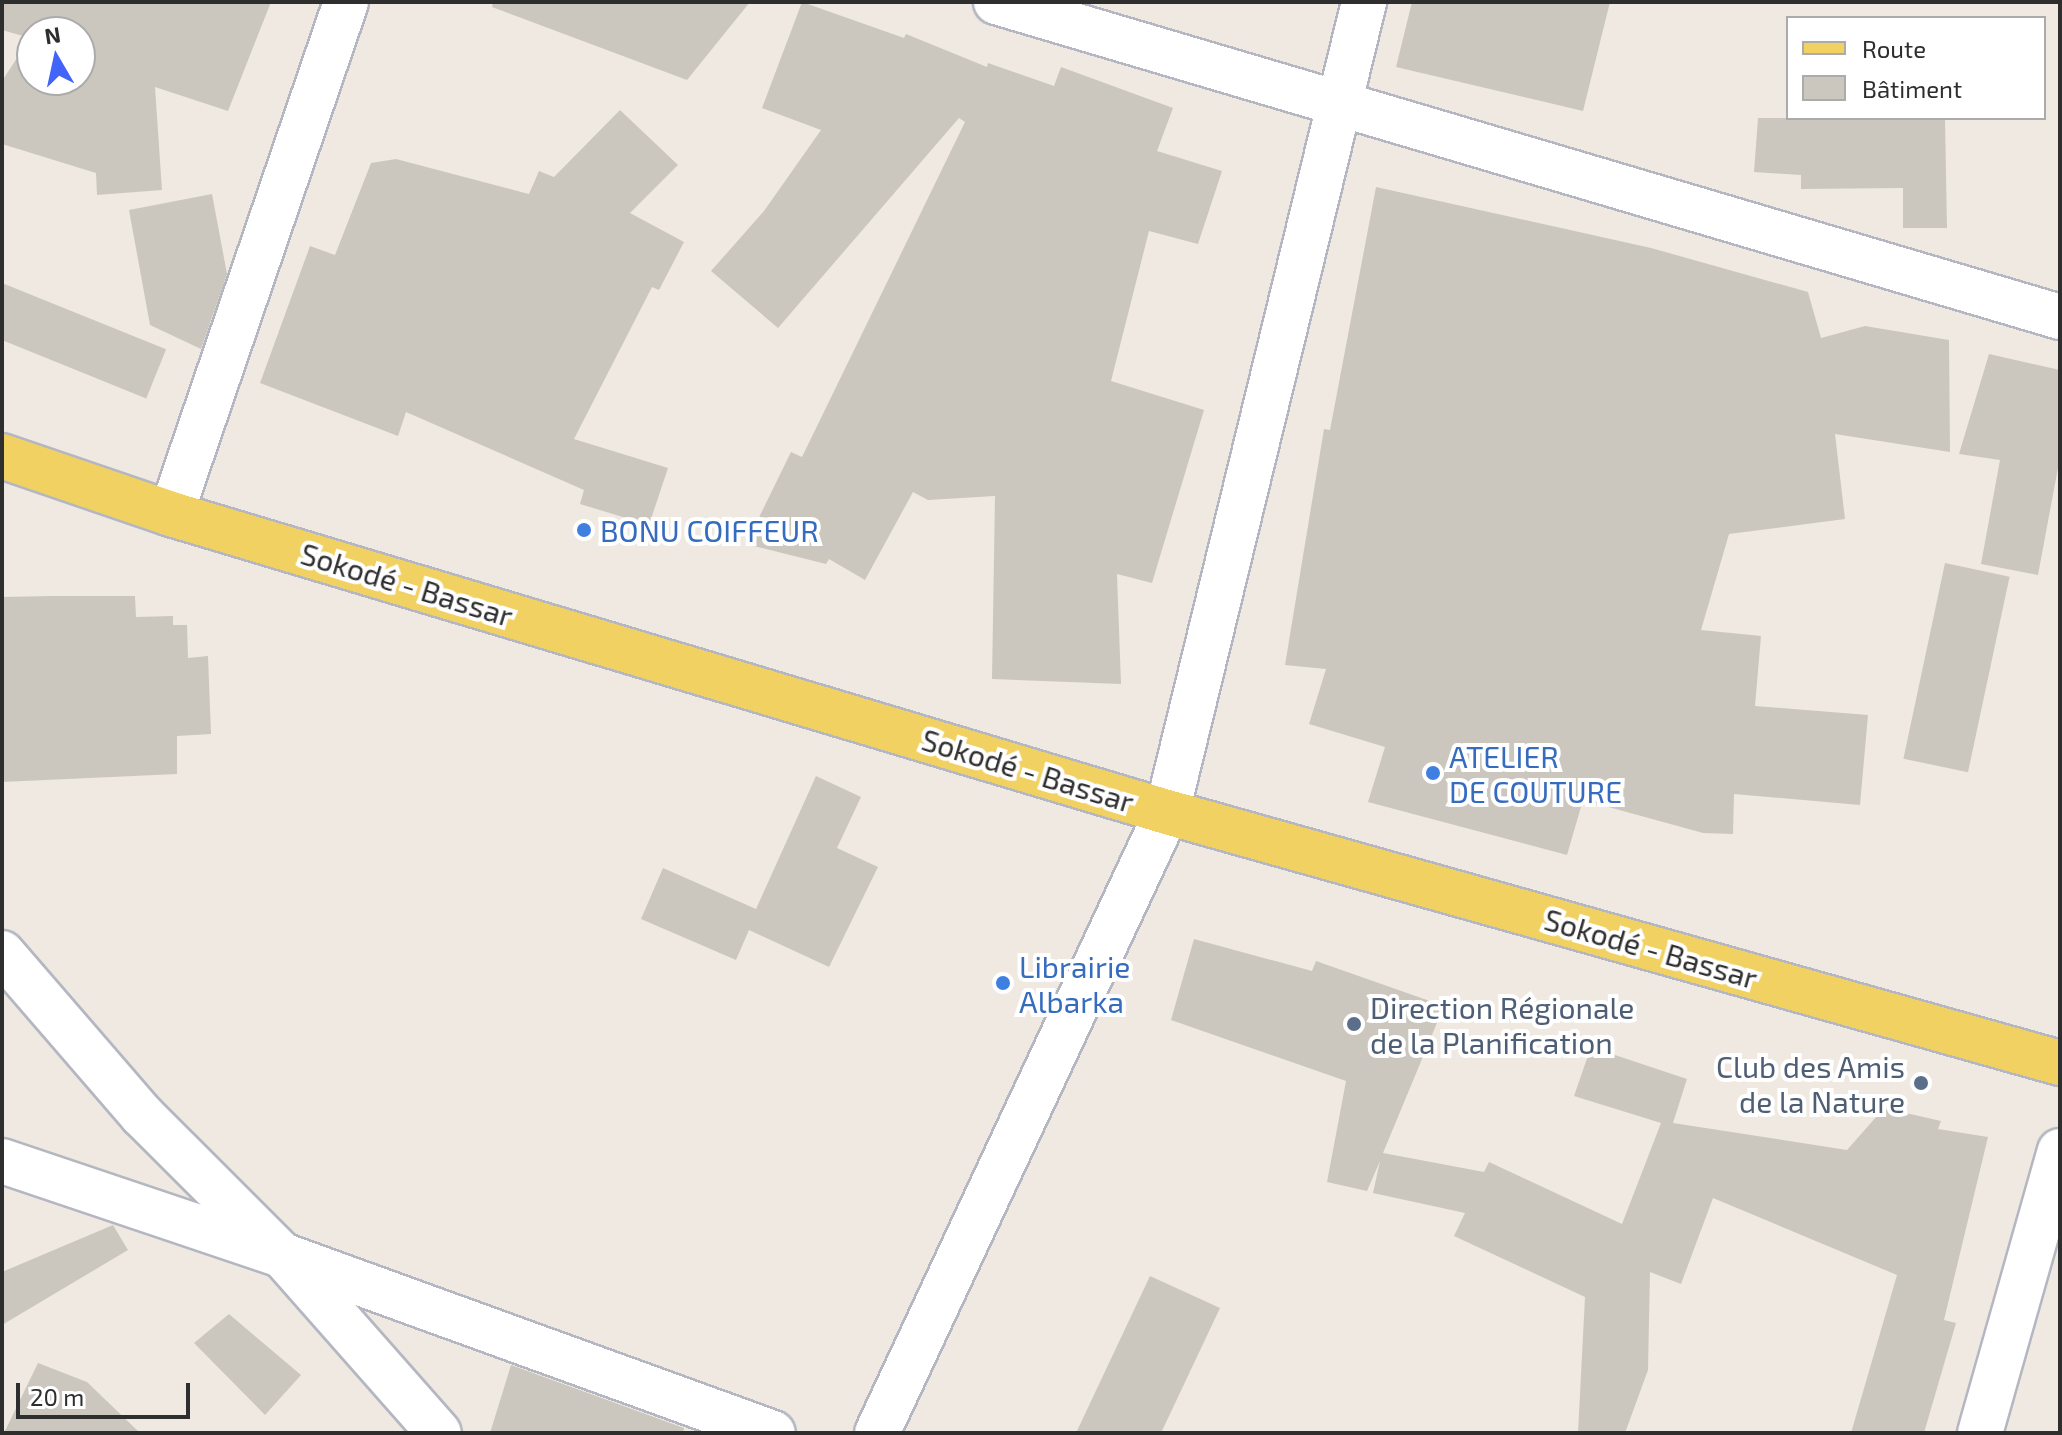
<!DOCTYPE html>
<meta charset="utf-8">
<style>
body{margin:0}
#map{position:relative;width:2062px;height:1435px;overflow:hidden;background:#efe9e1;font-family:"Exo 2",sans-serif}
div>[style]{position:absolute}
[style*='--x']{left:calc(var(--x)*1px);top:calc(var(--y)*1px);width:calc(var(--w)*1px);rotate:calc(var(--a)*1deg)}
.building>*{inset:0;background:#cbc7bf;transform-origin:0 0}
.roads{filter:drop-shadow(2px 0 #b4b7c1) drop-shadow(-2px 0 #b4b7c1) drop-shadow(0 2px #b4b7c1) drop-shadow(0 -2px #b4b7c1)}
.minor>*{height:44px;margin:-22px;padding:0 22px;transform-origin:22px;border-radius:22px;background:#fff}
.primary>*{height:44px;margin:-22px;padding:0 22px;transform-origin:22px;border-radius:22px;background:#f2d163}
.dots>*{width:22px;height:22px;translate:-50% -50%;box-sizing:border-box;border:4px solid #fff;border-radius:50%}
span{translate:-50% -50%;white-space:nowrap;text-align:center;line-height:1.15;-webkit-text-stroke:8px #fff;paint-order:stroke}
.shop-label{font-size:30px;color:#366cbe}
.left{translate:0 -50%;text-align:left}
.street-label{font-size:30px;color:#2e2e2e}
.service-label{font-size:30px;color:#4e5e75}
.right{translate:-100% -50%;text-align:right}
.frame{position:absolute;inset:0;border:4px solid #2e2e2e;pointer-events:none}
.legend{position:absolute;left:1786px;top:16px;width:260px;height:104px;box-sizing:border-box;background:#fff;border:2px solid #ababab;margin:0;padding:10px 14px;list-style:none;font-size:24px;color:#2e2e2e}
.legend li{display:flex;align-items:center;gap:16px;height:40px}
.legend b{width:40px;border:2px solid #ababab}
.north{position:absolute;left:16px;top:16px;width:80px;height:80px;box-sizing:border-box;background:#fff;border:2px solid #ababab;border-radius:50%;rotate:351deg;font-size:22px;font-weight:700;line-height:32px;text-align:center;color:#2e2e2e}
.north::after{content:'';display:block;margin:auto;width:28px;height:36px;background:#4264fb;clip-path:polygon(50% 0,100% 100%,50% 72%,0 100%)}
.scale{position:absolute;left:16px;top:1383px;width:174px;height:36px;box-sizing:border-box;border:4px solid #2e2e2e;border-top:0;padding-left:10px;font-size:24px;line-height:28px;white-space:nowrap;color:#2e2e2e;-webkit-text-stroke:6px #fff;paint-order:stroke}
</style>
<div id="map">
<div class="building">
<i style="clip-path:polygon(evenodd,2px 2px,271px 2px,228px 111px,155px 87px,162px 190px,97px 195px,96px 173px,2px 144px,2px 81px,30px 38px,2px 30px,2px 2px,32px 32px,80px 32px,80px 80px,32px 80px,32px 32px)"></i>
<i style="clip-path:polygon(493px 2px,750px 2px,687px 80px,492px 7px)"></i>
<i style="clip-path:polygon(802px 2px,904px 38px,906px 34px,987px 67px,988px 63px,1054px 86px,1061px 67px,1173px 108px,1157px 151px,1222px 171px,1198px 244px,1149px 231px,1111px 381px,1204px 410px,1152px 583px,1117px 574px,1121px 684px,992px 679px,995px 496px,928px 500px,913px 492px,865px 580px,829px 559px,826px 564px,746px 544px,791px 452px,802px 457px,965px 122px,959px 118px,778px 328px,711px 271px,764px 211px,821px 130px,762px 108px)"></i>
<i style="clip-path:polygon(1412px 2px,1610px 2px,1583px 111px,1396px 67px)"></i>
<i style="clip-path:polygon(620px 110px,678px 165px,630px 213px,684px 242px,659px 290px,652px 287px,574px 439px,668px 468px,649px 525px,580px 504px,584px 490px,406px 412px,398px 436px,260px 383px,310px 246px,335px 255px,371px 163px,396px 159px,529px 194px,539px 171px,554px 177px)"></i>
<i style="clip-path:polygon(1758px 118px,1945px 118px,1947px 228px,1903px 228px,1903px 188px,1801px 189px,1801px 175px,1754px 172px)"></i>
<i style="clip-path:polygon(1376px 187px,1651px 248px,1808px 292px,1821px 338px,1865px 326px,1949px 340px,1950px 452px,1835px 434px,1845px 519px,1729px 534px,1701px 630px,1761px 636px,1755px 706px,1868px 715px,1860px 805px,1734px 794px,1733px 834px,1703px 833px,1583px 800px,1567px 855px,1368px 802px,1385px 747px,1309px 724px,1326px 669px,1285px 665px,1324px 429px,1330px 430px)"></i>
<i style="clip-path:polygon(212px 194px,227px 274px,201px 349px,150px 325px,129px 210px)"></i>
<i style="left:2px;top:283px;width:177px;height:53px;rotate:22deg"></i>
<i style="clip-path:polygon(1989px 354px,2060px 370px,2060px 457px,2038px 575px,1981px 564px,2000px 460px,1959px 454px)"></i>
<i style="left:1945px;top:563px;width:66px;height:200px;rotate:12deg"></i>
<i style="clip-path:polygon(50px 596px,135px 596px,136px 617px,173px 616px,173px 625px,187px 625px,188px 658px,208px 656px,211px 734px,177px 736px,177px 774px,2px 782px,2px 597px)"></i>
<i style="clip-path:polygon(816px 776px,861px 797px,837px 848px,878px 867px,829px 967px,749px 930px,736px 960px,641px 919px,663px 868px,756px 909px)"></i>
<i style="clip-path:polygon(1194px 939px,1312px 971px,1316px 961px,1444px 1006px,1383px 1153px,1484px 1172px,1489px 1162px,1622px 1224px,1661px 1123px,1574px 1096px,1591px 1047px,1687px 1079px,1673px 1123px,1847px 1150px,1884px 1108px,1941px 1121px,1938px 1129px,1988px 1137px,1944px 1320px,1956px 1323px,1924px 1433px,1851px 1433px,1897px 1275px,1713px 1198px,1681px 1284px,1650px 1272px,1648px 1370px,1625px 1433px,1578px 1433px,1585px 1297px,1454px 1236px,1465px 1213px,1373px 1193px,1380px 1161px,1367px 1191px,1327px 1182px,1346px 1081px,1171px 1020px)"></i>
<i style="clip-path:polygon(113px 1225px,128px 1250px,2px 1325px,2px 1272px)"></i>
<i style="clip-path:polygon(1150px 1276px,1220px 1308px,1161px 1433px,1076px 1433px)"></i>
<i style="clip-path:polygon(229px 1314px,301px 1375px,265px 1415px,194px 1343px)"></i>
<i style="clip-path:polygon(38px 1363px,87px 1382px,140px 1433px,4px 1433px)"></i>
<i style="clip-path:polygon(511px 1365px,684px 1428px,683px 1433px,490px 1433px)"></i>
</div>
<div class="roads">
<div class="minor">
<i style="--x:996;--y:2;--w:1110;--a:16.49"></i>
<i style="--x:171;--y:514;--w:541;--a:-71.13"></i>
<i style="--x:2;--y:953;--w:214;--a:49.2"></i>
<i style="--x:142;--y:1115;--w:198;--a:45"></i>
<i style="--x:282;--y:1255;--w:237;--a:48.6"></i>
<i style="--x:2;--y:1161;--w:295;--a:18.6"></i>
<i style="--x:282;--y:1255;--w:522;--a:19.93"></i>
<i style="--x:877;--y:1433;--w:685;--a:-64.97"></i>
<i style="--x:1167;--y:812;--w:834;--a:-76.33"></i>
<i style="--x:1980;--y:1433;--w:293;--a:-74.2"></i>
</div>
<div class="primary">
<i style="--x:2;--y:456;--w:179;--a:18.9"></i>
<i style="--x:171;--y:514;--w:1040;--a:16.66"></i>
<i style="--x:1167;--y:812;--w:928;--a:15.7"></i>
</div>
</div>
<div class="dots">
<i style="left:584px;top:530px;background:#3f7fe0"></i>
<i style="left:1433px;top:773px;background:#3f7fe0"></i>
<i style="left:1003px;top:983px;background:#3f7fe0"></i>
<i style="left:1354px;top:1024px;background:#5c6f8a"></i>
<i style="left:1921px;top:1083px;background:#5c6f8a"></i>
</div>
<div class="shop-label">
<span class="left" style="left:600px;top:530px">BONU COIFFEUR</span>
<span class="left" style="left:1449px;top:773px">ATELIER<br>DE COUTURE</span>
<span class="left" style="left:1019px;top:983px">Librairie<br>Albarka</span>
</div>
<div class="street-label">
<span style="left:407px;top:584px;rotate:17deg">Sokodé - Bassar</span>
<span style="left:1028px;top:770px;rotate:17deg">Sokodé - Bassar</span>
<span style="left:1651px;top:948px;rotate:16deg">Sokodé - Bassar</span>
</div>
<div class="service-label">
<span class="left" style="left:1370px;top:1024px">Direction Régionale<br>de la Planification</span>
<span class="right" style="left:1905px;top:1083px">Club des Amis<br>de la Nature</span>
</div>
<div class="frame"></div>
<ul class="legend">
<li><b style="height:10px;background:#f2d163"></b>Route</li>
<li><b style="height:22px;background:#cbc7bf"></b>Bâtiment</li>
</ul>
<div class="north">N</div>
<div class="scale">20 m</div>
</div>
